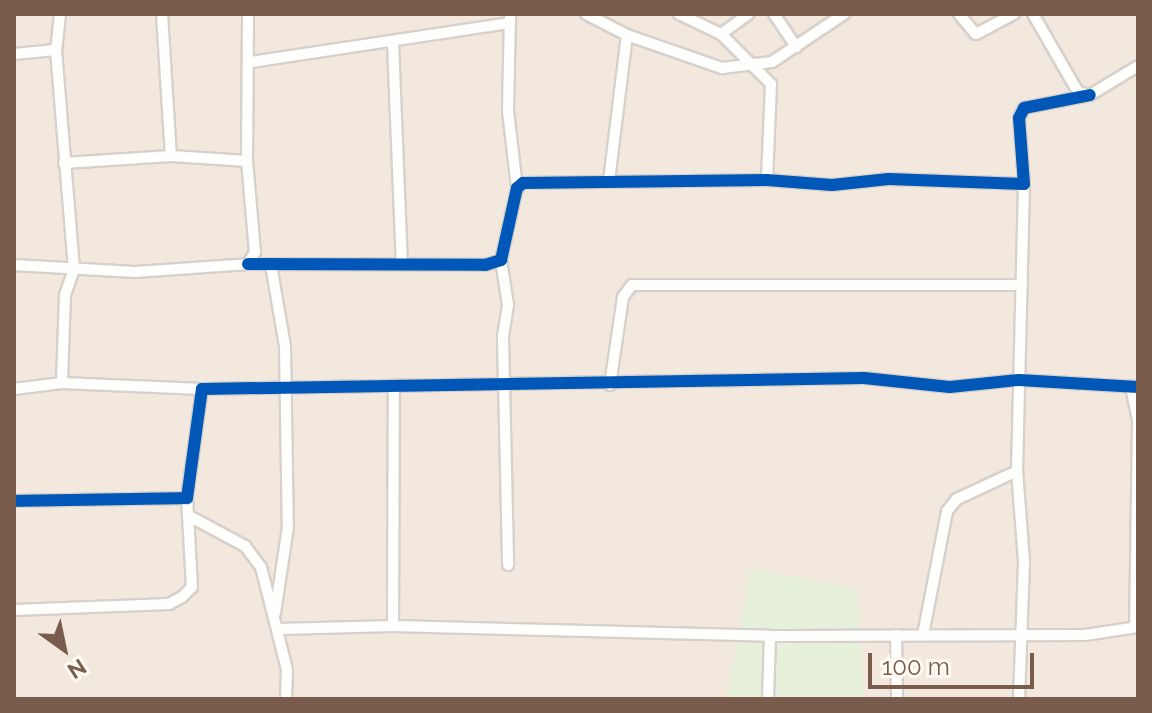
<!DOCTYPE html>
<style>
body{margin:0}
#map{position:relative;width:1152px;height:713px;overflow:hidden;background:#f9f5f0;font-family:Raleway,sans-serif}
div>[style]{position:absolute}
[style*='--x']{left:calc(var(--x)*1px);top:calc(var(--y)*1px);width:calc(var(--w)*1px);rotate:calc(var(--a)*1deg)}
.residential>*{inset:0;background:#f2e8de;transform-origin:0 0}
.green>*{inset:0;background:#e7f0db}
.roads{filter:drop-shadow(2px 0 #d7d1cb) drop-shadow(-2px 0 #d7d1cb) drop-shadow(0 2px #d7d1cb) drop-shadow(0 -2px #d7d1cb)}
.street>*{height:10px;margin:-5px;padding:0 5px;transform-origin:5px;border-radius:5px;background:#fefefd}
.cycleway>*{height:12px;margin:-6px;padding:0 6px;transform-origin:6px;border-radius:6px;background:#0057b8}
span{translate:-50% -50%;white-space:nowrap;text-align:center;line-height:1.15;-webkit-text-stroke:6px #fffaf3;paint-order:stroke}
.frame{position:absolute;inset:0;border:16px solid #7a5c4d;pointer-events:none}
.north{position:absolute;left:24px;top:609px;width:80px;height:80px;-webkit-text-stroke:6px #fffaf3;paint-order:stroke;rotate:147deg;font-size:22px;font-weight:700;line-height:32px;text-align:center;color:#7a5c4d}
.north::after{content:'';display:block;margin:auto;width:28px;height:36px;background:#7a5c4d;clip-path:polygon(50% 0,100% 100%,50% 72%,0 100%)}
.scale{position:absolute;left:868px;top:653px;width:166px;height:36px;box-sizing:border-box;border:4px solid #7a5c4d;border-top:0;padding-left:10px;font-size:24px;line-height:28px;white-space:nowrap;color:#7a5c4d;-webkit-text-stroke:6px #fffaf3;paint-order:stroke}
</style>
<div id="map">
<div class="residential">
<i style="left:14px;top:14px;width:1124px;height:685px"></i>
</div>
<div class="green">
<i style="clip-path:polygon(751px 569px,857px 588px,864px 699px,726px 699px)"></i>
</div>
<div class="roads">
<div class="street">
<i style="--x:60;--y:14;--w:36;--a:96"></i>
<i style="--x:56;--y:50;--w:220;--a:85.3"></i>
<i style="--x:74;--y:269;--w:28;--a:109"></i>
<i style="--x:65;--y:295;--w:88;--a:92"></i>
<i style="--x:162;--y:14;--w:142;--a:86.4"></i>
<i style="--x:510;--y:14;--w:97;--a:91.2"></i>
<i style="--x:508;--y:111;--w:78;--a:83.3"></i>
<i style="--x:586;--y:14;--w:46;--a:27.1"></i>
<i style="--x:627;--y:35;--w:101;--a:19.2"></i>
<i style="--x:722;--y:68;--w:50;--a:-6.8"></i>
<i style="--x:772;--y:62;--w:87;--a:-33.7"></i>
<i style="--x:679;--y:14;--w:47;--a:25.5"></i>
<i style="--x:721;--y:34;--w:71;--a:45"></i>
<i style="--x:771;--y:84;--w:96;--a:92.4"></i>
<i style="--x:774;--y:14;--w:40;--a:56"></i>
<i style="--x:959;--y:14;--w:26;--a:50"></i>
<i style="--x:976;--y:34;--w:43;--a:-27.8"></i>
<i style="--x:1033;--y:14;--w:90;--a:60"></i>
<i style="--x:1078;--y:92;--w:12;--a:14"></i>
<i style="--x:1090;--y:95;--w:56;--a:-31.1"></i>
<i style="--x:721;--y:34;--w:34;--a:-36"></i>
<i style="--x:393;--y:43;--w:222;--a:87.7"></i>
<i style="--x:14;--y:54;--w:42;--a:-5.4"></i>
<i style="--x:251;--y:62;--w:262;--a:-8.6"></i>
<i style="--x:64;--y:163;--w:107;--a:-3.7"></i>
<i style="--x:171;--y:156;--w:76;--a:3.8"></i>
<i style="--x:609;--y:181;--w:147;--a:-83"></i>
<i style="--x:501;--y:260;--w:46;--a:81.2"></i>
<i style="--x:508;--y:305;--w:33;--a:99"></i>
<i style="--x:503;--y:338;--w:227;--a:88.7"></i>
<i style="--x:248;--y:264;--w:237;--a:0.2"></i>
<i style="--x:485;--y:265;--w:17;--a:-17"></i>
<i style="--x:501;--y:260;--w:74;--a:-77.5"></i>
<i style="--x:517;--y:188;--w:8;--a:-40"></i>
<i style="--x:523;--y:183;--w:244;--a:-0.7"></i>
<i style="--x:767;--y:180;--w:65;--a:4.4"></i>
<i style="--x:832;--y:185;--w:57;--a:-6"></i>
<i style="--x:889;--y:179;--w:135;--a:2.1"></i>
<i style="--x:1024;--y:184;--w:66;--a:-94.3"></i>
<i style="--x:1019;--y:118;--w:11;--a:-63"></i>
<i style="--x:1024;--y:108;--w:67;--a:-11.1"></i>
<i style="--x:14;--y:265;--w:121;--a:3.3"></i>
<i style="--x:135;--y:272;--w:113;--a:-4"></i>
<i style="--x:248;--y:264;--w:14;--a:-60"></i>
<i style="--x:255;--y:252;--w:91;--a:-95"></i>
<i style="--x:247;--y:161;--w:147;--a:-89.6"></i>
<i style="--x:271;--y:265;--w:82;--a:80.2"></i>
<i style="--x:285;--y:346;--w:181;--a:89.1"></i>
<i style="--x:288;--y:527;--w:87;--a:98.6"></i>
<i style="--x:610;--y:385;--w:89;--a:-81.6"></i>
<i style="--x:623;--y:297;--w:15;--a:-53"></i>
<i style="--x:632;--y:285;--w:390;--a:0"></i>
<i style="--x:1131;--y:387;--w:34;--a:78"></i>
<i style="--x:1138;--y:420;--w:207;--a:90.8"></i>
<i style="--x:14;--y:389;--w:48;--a:-7.1"></i>
<i style="--x:62;--y:383;--w:140;--a:2.5"></i>
<i style="--x:14;--y:501;--w:173;--a:-1"></i>
<i style="--x:187;--y:498;--w:110;--a:-82.2"></i>
<i style="--x:202;--y:389;--w:662;--a:-0.95"></i>
<i style="--x:864;--y:378;--w:86;--a:6"></i>
<i style="--x:950;--y:387;--w:69;--a:-5.8"></i>
<i style="--x:1019;--y:380;--w:119;--a:3.4"></i>
<i style="--x:189;--y:516;--w:64;--a:28.2"></i>
<i style="--x:245;--y:546;--w:26;--a:53"></i>
<i style="--x:261;--y:567;--w:106;--a:75.8"></i>
<i style="--x:287;--y:670;--w:29;--a:92"></i>
<i style="--x:14;--y:610;--w:155;--a:-2.2"></i>
<i style="--x:169;--y:604;--w:15;--a:-28"></i>
<i style="--x:182;--y:597;--w:14;--a:-45"></i>
<i style="--x:192;--y:587;--w:89;--a:-93.2"></i>
<i style="--x:393;--y:626;--w:240;--a:-89.8"></i>
<i style="--x:279;--y:629;--w:114;--a:-1.5"></i>
<i style="--x:393;--y:626;--w:377;--a:1.5"></i>
<i style="--x:770;--y:636;--w:315;--a:-0.2"></i>
<i style="--x:1085;--y:635;--w:54;--a:-8.6"></i>
<i style="--x:896;--y:635;--w:64;--a:89.1"></i>
<i style="--x:923;--y:635;--w:126;--a:-79"></i>
<i style="--x:947;--y:511;--w:16;--a:-50"></i>
<i style="--x:957;--y:499;--w:66;--a:-25"></i>
<i style="--x:768;--y:699;--w:63;--a:-88.2"></i>
<i style="--x:1019;--y:699;--w:138;--a:-87.9"></i>
<i style="--x:1024;--y:561;--w:90;--a:-94.4"></i>
<i style="--x:1017;--y:471;--w:287;--a:-88.6"></i>
</div>
</div>
<div class="cycleway">
<i style="--x:248;--y:264;--w:237;--a:0.2"></i>
<i style="--x:485;--y:265;--w:17;--a:-17"></i>
<i style="--x:501;--y:260;--w:74;--a:-77.5"></i>
<i style="--x:517;--y:188;--w:8;--a:-40"></i>
<i style="--x:523;--y:183;--w:244;--a:-0.7"></i>
<i style="--x:767;--y:180;--w:65;--a:4.4"></i>
<i style="--x:832;--y:185;--w:57;--a:-6"></i>
<i style="--x:889;--y:179;--w:135;--a:2.1"></i>
<i style="--x:1024;--y:184;--w:66;--a:-94.3"></i>
<i style="--x:1019;--y:118;--w:11;--a:-63"></i>
<i style="--x:1024;--y:108;--w:67;--a:-11.1"></i>
<i style="--x:14;--y:501;--w:173;--a:-1"></i>
<i style="--x:187;--y:498;--w:110;--a:-82.2"></i>
<i style="--x:202;--y:389;--w:662;--a:-0.95"></i>
<i style="--x:864;--y:378;--w:86;--a:6"></i>
<i style="--x:950;--y:387;--w:69;--a:-5.8"></i>
<i style="--x:1019;--y:380;--w:119;--a:3.4"></i>
</div>
<div class="frame"></div>
<div class="north">N</div>
<div class="scale">100 m</div>
</div>
